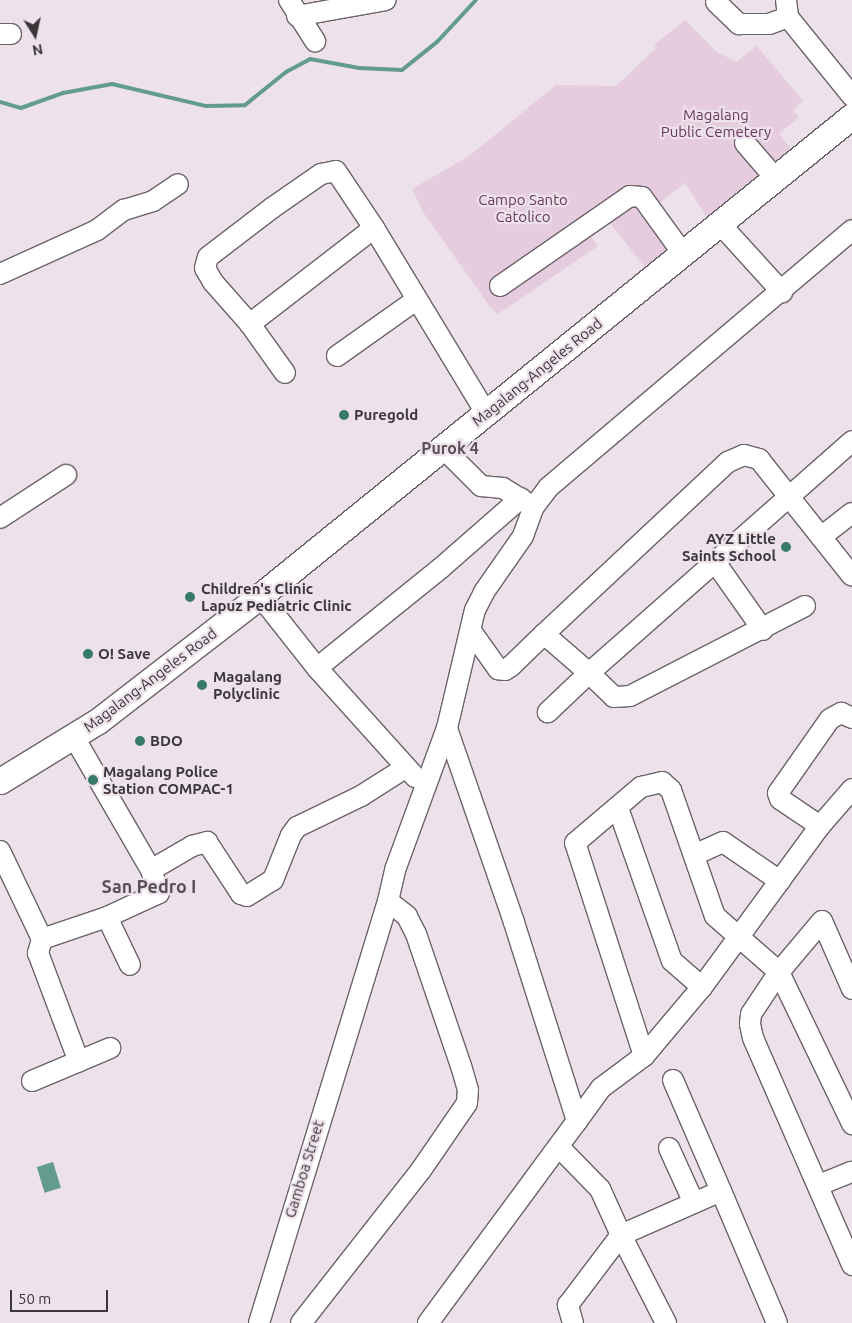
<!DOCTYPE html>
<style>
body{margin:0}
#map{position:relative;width:852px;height:1323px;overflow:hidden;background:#ede2ea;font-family:Ubuntu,sans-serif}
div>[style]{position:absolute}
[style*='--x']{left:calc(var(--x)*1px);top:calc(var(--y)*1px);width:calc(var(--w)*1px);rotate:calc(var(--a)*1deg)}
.green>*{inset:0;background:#e6ccdf}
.water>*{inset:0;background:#639b8e;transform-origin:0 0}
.stream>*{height:4px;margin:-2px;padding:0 2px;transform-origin:2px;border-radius:2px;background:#639b8e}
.roads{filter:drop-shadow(1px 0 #6c636a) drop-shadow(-1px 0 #6c636a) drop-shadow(0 1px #6c636a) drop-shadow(0 -1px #6c636a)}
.minor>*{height:20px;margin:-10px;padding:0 10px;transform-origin:10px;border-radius:10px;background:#fff}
.major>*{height:25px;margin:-12.5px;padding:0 12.5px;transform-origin:12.5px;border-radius:12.5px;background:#fff}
.dots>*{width:14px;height:14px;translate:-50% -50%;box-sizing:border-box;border:2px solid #ede2ea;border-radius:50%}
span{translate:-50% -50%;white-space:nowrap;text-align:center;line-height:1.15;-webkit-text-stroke:4.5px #ede2ea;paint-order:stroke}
.park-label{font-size:15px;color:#6a3761}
.street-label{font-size:15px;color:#3c373b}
.poi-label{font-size:15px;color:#3c373b;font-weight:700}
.left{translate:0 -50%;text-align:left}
.right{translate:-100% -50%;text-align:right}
.neighbourhood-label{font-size:16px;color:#5a5158;font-weight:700}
.quarter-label{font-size:18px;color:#5a5158;font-weight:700}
.north{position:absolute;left:10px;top:10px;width:50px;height:50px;-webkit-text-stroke:4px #ede2ea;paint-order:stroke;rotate:170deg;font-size:14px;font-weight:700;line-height:20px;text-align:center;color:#3c373b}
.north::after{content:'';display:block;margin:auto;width:18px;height:22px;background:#3c373b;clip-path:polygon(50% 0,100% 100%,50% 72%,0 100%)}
.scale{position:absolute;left:10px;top:1290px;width:98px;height:22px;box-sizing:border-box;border:2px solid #3c373b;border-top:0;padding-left:6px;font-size:15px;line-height:18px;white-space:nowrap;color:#3c373b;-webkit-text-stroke:4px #ede2ea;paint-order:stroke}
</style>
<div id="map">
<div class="green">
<i style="clip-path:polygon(685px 20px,716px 51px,736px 62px,757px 46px,803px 101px,793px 110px,799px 117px,779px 134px,793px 151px,709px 221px,685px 183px,643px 216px,670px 252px,647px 270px,610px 223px,591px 237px,598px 246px,498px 314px,490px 307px,423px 212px,412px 189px,469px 156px,556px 85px,616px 86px,656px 48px,654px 45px)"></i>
</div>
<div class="water">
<i style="left:53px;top:1162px;width:27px;height:17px;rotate:73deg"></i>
</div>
<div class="stream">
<i style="--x:0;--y:102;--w:22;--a:16"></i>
<i style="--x:21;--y:108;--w:45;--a:-19.7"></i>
<i style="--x:63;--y:93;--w:50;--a:-10.4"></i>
<i style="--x:112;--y:84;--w:97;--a:13.2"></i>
<i style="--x:206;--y:106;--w:39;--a:-1"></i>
<i style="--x:245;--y:105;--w:53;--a:-38.8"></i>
<i style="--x:286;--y:72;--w:27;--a:-28"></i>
<i style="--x:310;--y:59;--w:50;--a:10.4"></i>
<i style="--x:359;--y:68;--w:43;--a:2.7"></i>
<i style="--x:402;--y:70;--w:45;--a:-38.7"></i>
<i style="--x:437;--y:42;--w:57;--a:-47.1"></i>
</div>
<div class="roads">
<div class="minor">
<i style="--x:289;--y:0;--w:49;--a:57.6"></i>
<i style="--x:786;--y:0;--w:17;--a:83"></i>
<i style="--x:788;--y:17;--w:102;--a:51"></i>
<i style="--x:716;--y:2;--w:32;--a:44"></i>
<i style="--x:739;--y:24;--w:30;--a:0"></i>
<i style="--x:769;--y:24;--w:20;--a:-20"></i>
<i style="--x:297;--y:16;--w:90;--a:-10.2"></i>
<i style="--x:0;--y:34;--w:11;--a:0"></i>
<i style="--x:745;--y:143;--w:48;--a:49.3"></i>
<i style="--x:721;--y:225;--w:91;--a:47.7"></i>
<i style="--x:374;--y:228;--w:157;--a:142.3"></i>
<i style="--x:250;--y:324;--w:56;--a:-131.4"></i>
<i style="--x:213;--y:282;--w:16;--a:-120"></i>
<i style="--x:205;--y:268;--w:11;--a:-75"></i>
<i style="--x:208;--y:257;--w:81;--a:-37.4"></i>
<i style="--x:272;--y:208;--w:60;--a:-34.8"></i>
<i style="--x:321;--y:174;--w:15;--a:-11"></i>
<i style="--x:336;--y:171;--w:69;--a:56.3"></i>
<i style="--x:374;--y:228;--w:216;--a:58.8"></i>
<i style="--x:0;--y:274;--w:107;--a:-24.4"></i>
<i style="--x:97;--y:230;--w:34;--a:-37"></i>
<i style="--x:124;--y:210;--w:30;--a:-17"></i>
<i style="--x:153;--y:201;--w:30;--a:-34"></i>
<i style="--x:500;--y:286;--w:158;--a:-34.7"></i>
<i style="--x:630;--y:196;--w:12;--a:5"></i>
<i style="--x:642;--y:197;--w:72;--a:54.1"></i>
<i style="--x:250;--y:324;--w:60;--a:54.5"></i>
<i style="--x:337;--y:356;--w:97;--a:-35.3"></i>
<i style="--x:443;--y:448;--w:54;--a:45"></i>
<i style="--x:481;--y:486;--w:22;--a:5"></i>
<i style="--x:503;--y:488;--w:32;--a:32"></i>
<i style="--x:0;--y:518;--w:79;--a:-33.1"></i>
<i style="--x:821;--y:537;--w:39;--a:-38"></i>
<i style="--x:715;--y:562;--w:83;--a:54.8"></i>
<i style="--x:260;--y:596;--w:92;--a:51.6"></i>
<i style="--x:317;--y:668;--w:147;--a:48"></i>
<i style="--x:805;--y:606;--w:197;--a:152.8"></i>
<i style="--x:630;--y:696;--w:16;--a:176"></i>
<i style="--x:614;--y:697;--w:35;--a:-136"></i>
<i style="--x:589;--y:673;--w:351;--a:-41.4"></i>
<i style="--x:471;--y:631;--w:47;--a:54.6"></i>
<i style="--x:498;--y:669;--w:7;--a:8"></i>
<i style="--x:505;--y:670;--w:7;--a:-34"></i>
<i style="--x:511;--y:666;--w:46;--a:-44.1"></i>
<i style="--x:544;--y:634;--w:60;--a:40.9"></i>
<i style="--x:589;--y:673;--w:57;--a:136.4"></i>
<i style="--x:544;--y:634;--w:252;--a:-43.1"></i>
<i style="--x:728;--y:462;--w:17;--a:-24"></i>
<i style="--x:744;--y:455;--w:16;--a:15"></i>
<i style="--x:759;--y:459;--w:149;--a:51.5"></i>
<i style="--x:317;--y:668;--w:159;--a:-38.9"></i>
<i style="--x:441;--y:568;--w:106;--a:-41.2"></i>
<i style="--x:618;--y:808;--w:162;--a:70.6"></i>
<i style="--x:672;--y:961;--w:40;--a:41"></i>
<i style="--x:820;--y:826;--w:48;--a:-146"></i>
<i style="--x:780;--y:799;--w:6;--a:-108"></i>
<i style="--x:778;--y:793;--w:90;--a:-54.9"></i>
<i style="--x:830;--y:719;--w:13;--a:-29"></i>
<i style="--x:841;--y:713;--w:12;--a:24"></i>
<i style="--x:0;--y:851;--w:98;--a:64.5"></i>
<i style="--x:42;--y:939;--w:69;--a:-18.7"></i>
<i style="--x:107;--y:917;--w:57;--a:-24.8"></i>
<i style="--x:159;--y:893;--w:24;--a:-109"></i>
<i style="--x:151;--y:870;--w:154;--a:-120.1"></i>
<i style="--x:694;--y:855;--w:32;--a:-24"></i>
<i style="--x:723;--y:842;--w:69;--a:34.4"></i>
<i style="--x:151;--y:870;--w:48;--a:-30.3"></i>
<i style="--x:192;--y:846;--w:16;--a:-15"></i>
<i style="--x:207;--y:842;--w:62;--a:56.8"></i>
<i style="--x:241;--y:894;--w:6;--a:18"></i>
<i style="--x:247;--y:896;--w:31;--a:-32"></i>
<i style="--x:273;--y:880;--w:48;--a:-68.2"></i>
<i style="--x:291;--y:835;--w:10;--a:-53"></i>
<i style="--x:297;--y:827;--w:71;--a:-25.8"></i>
<i style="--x:361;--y:796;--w:52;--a:-32.5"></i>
<i style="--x:107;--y:917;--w:53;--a:64.4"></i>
<i style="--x:42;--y:939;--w:15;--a:106"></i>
<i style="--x:38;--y:953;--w:116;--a:69.4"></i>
<i style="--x:852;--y:989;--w:74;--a:-113.8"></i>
<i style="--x:822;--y:921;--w:67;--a:130.1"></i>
<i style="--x:779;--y:972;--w:50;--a:123.7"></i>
<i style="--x:751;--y:1014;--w:10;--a:96"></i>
<i style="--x:750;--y:1024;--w:14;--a:78"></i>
<i style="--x:753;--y:1038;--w:248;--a:66.4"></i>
<i style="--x:644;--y:1056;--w:224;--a:-107.9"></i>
<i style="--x:575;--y:843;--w:87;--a:-40.3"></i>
<i style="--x:641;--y:787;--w:22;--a:-13"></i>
<i style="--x:662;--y:782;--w:12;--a:42"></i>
<i style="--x:671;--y:790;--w:133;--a:70.8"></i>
<i style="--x:715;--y:916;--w:85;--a:41.2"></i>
<i style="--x:779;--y:972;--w:169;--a:64.3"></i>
<i style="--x:673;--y:1080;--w:121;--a:66.6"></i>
<i style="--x:32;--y:1081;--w:85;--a:-22.9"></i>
<i style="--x:577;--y:1121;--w:41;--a:-54"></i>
<i style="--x:601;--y:1088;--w:54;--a:-36.7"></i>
<i style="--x:644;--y:1056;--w:90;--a:-50"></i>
<i style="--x:702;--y:987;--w:200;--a:-53.8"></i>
<i style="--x:820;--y:826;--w:49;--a:-49.1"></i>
<i style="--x:559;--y:1147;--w:59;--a:45.7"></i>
<i style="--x:600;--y:1189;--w:51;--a:65.5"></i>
<i style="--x:621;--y:1235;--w:109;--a:-23.7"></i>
<i style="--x:721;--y:1191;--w:143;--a:67"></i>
<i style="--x:669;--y:1148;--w:60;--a:65.6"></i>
<i style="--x:819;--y:1185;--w:35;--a:-22"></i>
<i style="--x:259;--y:1323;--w:441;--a:-73"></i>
<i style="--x:388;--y:901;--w:32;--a:-77"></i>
<i style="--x:395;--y:870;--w:151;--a:-69.9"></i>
<i style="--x:447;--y:728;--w:121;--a:-76.7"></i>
<i style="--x:475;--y:610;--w:20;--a:-63"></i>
<i style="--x:484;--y:592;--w:68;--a:-55.1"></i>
<i style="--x:523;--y:536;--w:30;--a:-70"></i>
<i style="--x:533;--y:508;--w:26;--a:-53"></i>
<i style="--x:549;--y:487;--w:397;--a:-40.3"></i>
<i style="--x:301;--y:1323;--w:194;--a:-51.9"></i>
<i style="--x:421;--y:1170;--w:81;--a:-55.5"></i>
<i style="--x:467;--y:1103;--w:13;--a:-86"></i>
<i style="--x:468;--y:1090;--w:25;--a:-106"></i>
<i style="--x:461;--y:1066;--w:139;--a:-108.8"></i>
<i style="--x:416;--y:934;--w:20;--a:-117"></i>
<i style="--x:407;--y:916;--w:24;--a:-142"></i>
<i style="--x:428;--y:1323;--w:251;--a:-53.6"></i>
<i style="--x:577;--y:1121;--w:209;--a:-107.6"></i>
<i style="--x:514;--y:922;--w:205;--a:-109.1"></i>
<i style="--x:573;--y:1323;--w:19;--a:-106"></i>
<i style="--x:568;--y:1305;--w:88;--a:-52.9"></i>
<i style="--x:621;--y:1235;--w:99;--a:62.9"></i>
</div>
<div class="major">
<i style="--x:0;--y:781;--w:115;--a:-31.5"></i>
<i style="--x:98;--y:721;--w:205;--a:-37.7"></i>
<i style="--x:260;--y:596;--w:762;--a:-39.04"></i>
</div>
</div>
<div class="dots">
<i style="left:344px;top:415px;background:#377a6c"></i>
<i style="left:786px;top:547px;background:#377a6c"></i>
<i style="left:190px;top:597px;background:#377a6c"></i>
<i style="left:88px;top:654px;background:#377a6c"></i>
<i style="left:202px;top:685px;background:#377a6c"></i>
<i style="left:140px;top:741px;background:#377a6c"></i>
<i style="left:93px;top:780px;background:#377a6c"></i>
</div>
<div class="park-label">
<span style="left:716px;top:123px">Magalang<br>Public Cemetery</span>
<span style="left:523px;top:208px">Campo Santo<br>Catolico</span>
</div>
<div class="street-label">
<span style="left:537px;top:372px;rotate:-39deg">Magalang-Angeles Road</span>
<span style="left:150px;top:680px;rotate:-37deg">Magalang-Angeles Road</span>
<span style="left:304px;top:1169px;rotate:-73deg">Gamboa Street</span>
</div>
<div class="poi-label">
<span class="left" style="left:354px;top:415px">Puregold</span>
<span class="right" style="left:776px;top:547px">AYZ Little<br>Saints School</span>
<span class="left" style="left:201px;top:597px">Children's Clinic<br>Lapuz Pediatric Clinic</span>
<span class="left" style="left:98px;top:654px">O! Save</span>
<span class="left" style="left:213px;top:685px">Magalang<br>Polyclinic</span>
<span class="left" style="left:150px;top:741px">BDO</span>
<span class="left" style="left:103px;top:780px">Magalang Police<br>Station COMPAC-1</span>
</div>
<div class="neighbourhood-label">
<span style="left:450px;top:448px">Purok 4</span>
</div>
<div class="quarter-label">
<span style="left:149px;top:886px">San Pedro I</span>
</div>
<div class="north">N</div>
<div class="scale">50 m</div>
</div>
